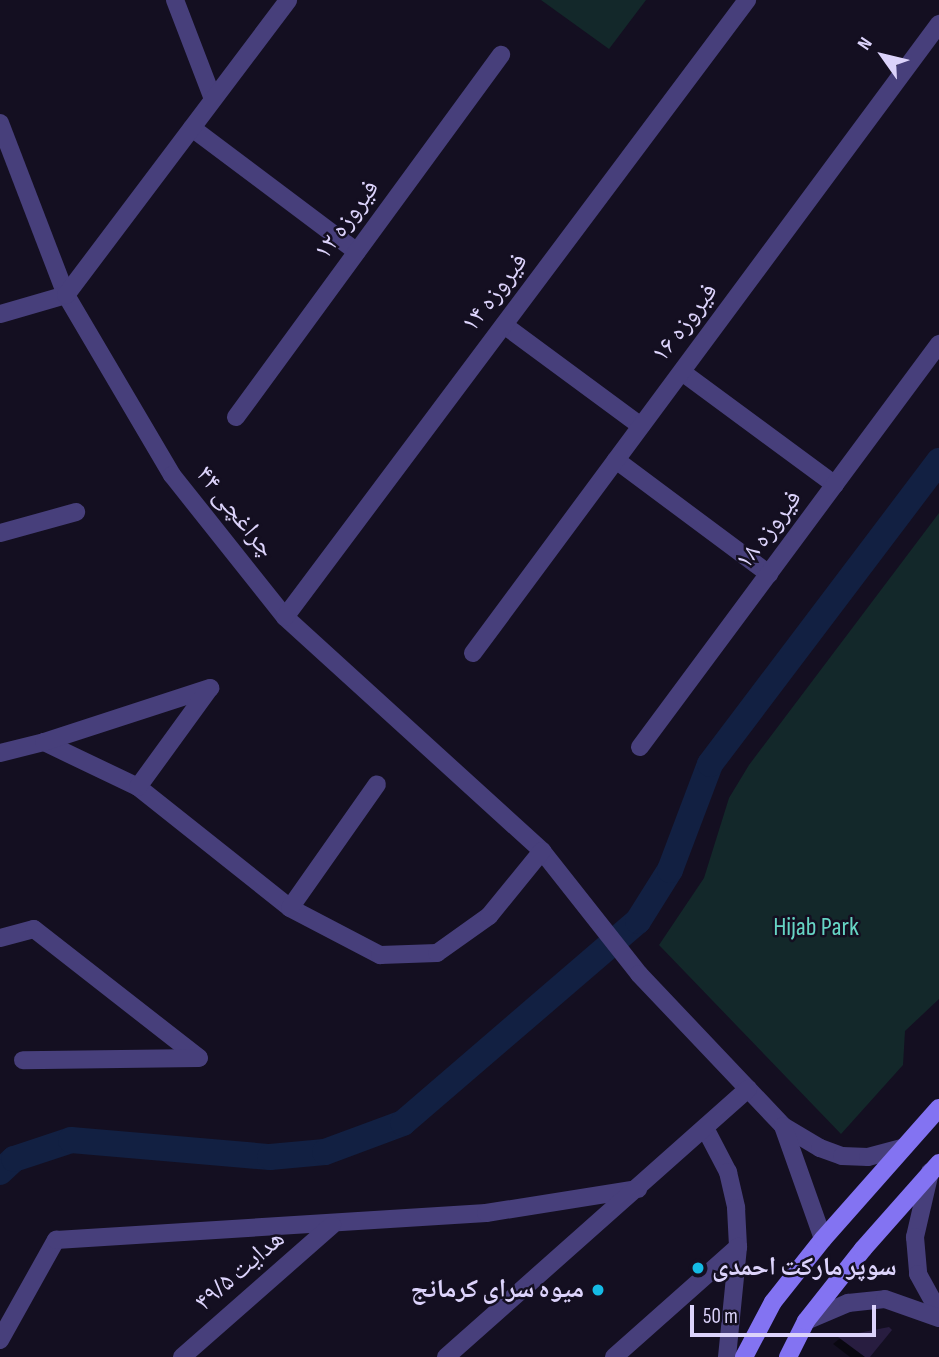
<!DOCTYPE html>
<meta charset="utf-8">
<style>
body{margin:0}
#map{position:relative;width:939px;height:1357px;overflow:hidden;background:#140f21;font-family:"Sofia Sans Condensed","Noto Naskh Arabic",sans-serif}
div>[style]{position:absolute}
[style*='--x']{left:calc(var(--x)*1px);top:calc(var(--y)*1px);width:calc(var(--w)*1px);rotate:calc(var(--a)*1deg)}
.green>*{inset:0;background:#13282a}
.shadow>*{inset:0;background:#0007}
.canal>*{height:26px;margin:-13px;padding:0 13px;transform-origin:13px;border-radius:13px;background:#122042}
.building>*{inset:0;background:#281d40}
.street>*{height:18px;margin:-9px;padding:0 9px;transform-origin:9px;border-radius:9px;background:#473f7b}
.secondary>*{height:18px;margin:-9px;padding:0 9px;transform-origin:9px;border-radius:9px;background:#8373f2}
.dots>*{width:19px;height:19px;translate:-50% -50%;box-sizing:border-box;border:4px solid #140f21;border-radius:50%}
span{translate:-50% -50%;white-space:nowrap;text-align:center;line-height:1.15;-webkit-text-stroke:5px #140f21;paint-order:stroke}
.street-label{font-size:26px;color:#dcd3fb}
.park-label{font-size:26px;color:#66d4c4}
.poi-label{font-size:26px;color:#dcd3fb;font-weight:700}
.left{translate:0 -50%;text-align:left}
.right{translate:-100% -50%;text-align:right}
.north{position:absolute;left:848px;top:21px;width:70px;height:70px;-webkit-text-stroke:5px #140f21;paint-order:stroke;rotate:304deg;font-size:19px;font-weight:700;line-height:28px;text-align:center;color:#dcd3fb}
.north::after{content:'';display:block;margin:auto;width:24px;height:32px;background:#dcd3fb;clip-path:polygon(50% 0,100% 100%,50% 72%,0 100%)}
.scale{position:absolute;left:690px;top:1305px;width:186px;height:32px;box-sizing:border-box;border:4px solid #dcd3fb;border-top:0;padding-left:9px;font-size:21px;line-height:24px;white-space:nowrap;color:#dcd3fb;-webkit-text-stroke:5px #140f21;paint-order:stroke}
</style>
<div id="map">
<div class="green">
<i style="clip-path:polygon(541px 0,646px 0,609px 49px)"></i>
<i style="clip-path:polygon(939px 513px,939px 999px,905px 1031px,903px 1065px,841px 1134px,659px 945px,704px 878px,729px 798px,749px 765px)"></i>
</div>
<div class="shadow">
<i style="clip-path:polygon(889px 1329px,868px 1357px,850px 1357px,833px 1344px,839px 1339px)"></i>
</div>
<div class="canal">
<i style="--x:0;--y:1172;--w:19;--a:-43"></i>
<i style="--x:14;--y:1159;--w:60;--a:-18.4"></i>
<i style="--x:71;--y:1140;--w:200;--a:4.9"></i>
<i style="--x:270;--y:1157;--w:55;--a:-5.2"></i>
<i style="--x:325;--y:1152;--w:83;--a:-20.4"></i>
<i style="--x:403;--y:1123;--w:310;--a:-40.7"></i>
<i style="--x:638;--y:921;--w:60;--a:-57.9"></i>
<i style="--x:670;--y:870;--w:113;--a:-69.3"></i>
<i style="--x:710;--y:764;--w:380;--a:-52.9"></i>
</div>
<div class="building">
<i style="clip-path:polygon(889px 1327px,892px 1330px,870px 1357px,865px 1357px,838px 1337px)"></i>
</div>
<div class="street">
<i style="--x:175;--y:0;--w:106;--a:69"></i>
<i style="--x:0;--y:123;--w:184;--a:69"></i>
<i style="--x:66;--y:295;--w:209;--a:59.5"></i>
<i style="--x:172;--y:475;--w:181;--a:51.5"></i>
<i style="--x:285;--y:617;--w:348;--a:42.3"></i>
<i style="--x:542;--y:851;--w:157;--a:51.7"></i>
<i style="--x:639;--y:974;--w:209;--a:46.5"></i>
<i style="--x:783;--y:1126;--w:43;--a:30.7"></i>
<i style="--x:820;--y:1148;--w:23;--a:20"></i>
<i style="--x:842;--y:1156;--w:26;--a:2"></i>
<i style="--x:868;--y:1157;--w:35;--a:-15"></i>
<i style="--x:192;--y:128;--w:206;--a:36.9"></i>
<i style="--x:0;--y:314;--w:69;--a:-16.1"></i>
<i style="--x:66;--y:295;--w:369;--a:-53"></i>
<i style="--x:504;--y:325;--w:170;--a:36.4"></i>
<i style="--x:682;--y:372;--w:190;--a:36.4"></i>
<i style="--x:236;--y:417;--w:449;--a:-53.8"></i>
<i style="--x:616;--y:460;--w:191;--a:36.7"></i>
<i style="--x:0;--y:533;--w:79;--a:-15.4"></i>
<i style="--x:285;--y:617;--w:771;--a:-53.17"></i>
<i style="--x:473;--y:653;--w:783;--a:-53.47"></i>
<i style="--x:44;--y:742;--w:104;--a:25.6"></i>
<i style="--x:138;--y:787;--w:194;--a:38.5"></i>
<i style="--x:290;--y:908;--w:102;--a:27.6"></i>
<i style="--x:380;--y:955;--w:57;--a:-2"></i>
<i style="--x:437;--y:953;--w:64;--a:-35.4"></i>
<i style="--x:489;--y:916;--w:84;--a:-50.8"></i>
<i style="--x:640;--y:747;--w:502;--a:-53.43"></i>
<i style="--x:0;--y:753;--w:45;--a:-14"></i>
<i style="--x:44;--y:742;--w:175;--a:-18"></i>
<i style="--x:138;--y:787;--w:122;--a:-54"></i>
<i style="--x:290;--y:908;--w:151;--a:-54.9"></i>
<i style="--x:0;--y:938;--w:35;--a:-15"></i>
<i style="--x:34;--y:929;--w:209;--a:38"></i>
<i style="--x:199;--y:1058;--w:176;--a:179.3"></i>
<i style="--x:783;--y:1126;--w:120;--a:70.5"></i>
<i style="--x:705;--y:1128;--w:50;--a:62.4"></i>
<i style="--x:728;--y:1172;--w:37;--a:77"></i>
<i style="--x:736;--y:1208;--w:39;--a:87"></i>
<i style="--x:738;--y:1247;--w:111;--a:95.7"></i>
<i style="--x:930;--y:1172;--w:67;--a:103"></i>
<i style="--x:915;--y:1237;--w:37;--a:85"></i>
<i style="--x:918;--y:1274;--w:43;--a:61.1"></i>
<i style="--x:806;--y:1321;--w:46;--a:-23.2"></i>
<i style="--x:848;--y:1303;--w:37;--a:-6"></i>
<i style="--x:885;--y:1299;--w:57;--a:19.4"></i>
<i style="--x:0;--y:1340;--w:115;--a:-60.8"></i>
<i style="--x:56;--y:1240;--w:431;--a:-3.6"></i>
<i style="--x:486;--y:1213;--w:154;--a:-9"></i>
<i style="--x:182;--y:1357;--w:200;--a:-41.3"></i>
<i style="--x:446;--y:1357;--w:404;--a:-41.6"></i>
<i style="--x:614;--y:1357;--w:166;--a:-41.6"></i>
</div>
<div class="secondary">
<i style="--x:744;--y:1357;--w:62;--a:-62.2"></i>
<i style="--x:773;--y:1302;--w:80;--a:-51.6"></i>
<i style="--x:823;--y:1239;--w:175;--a:-48.5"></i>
<i style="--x:788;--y:1357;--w:40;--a:-63.4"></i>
<i style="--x:806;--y:1321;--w:92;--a:-51.6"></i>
<i style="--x:863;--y:1249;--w:115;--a:-48.5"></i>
</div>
<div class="dots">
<i style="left:698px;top:1268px;background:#15bbe5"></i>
<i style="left:598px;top:1290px;background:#15bbe5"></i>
</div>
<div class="street-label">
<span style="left:347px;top:220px;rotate:-54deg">فیروزه ۱۲</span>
<span style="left:495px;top:293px;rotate:-53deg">فیروزه ۱۴</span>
<span style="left:685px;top:323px;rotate:-53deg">فیروزه ۱۶</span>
<span style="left:235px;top:512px;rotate:51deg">چراغچی ۴۴</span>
<span style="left:769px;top:530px;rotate:-53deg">فیروزه ۱۸</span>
<span style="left:240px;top:1271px;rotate:-41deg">هدایت ۴۹/۵</span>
</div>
<div class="park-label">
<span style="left:816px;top:928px">Hijab Park</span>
</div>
<div class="poi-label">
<span class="left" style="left:712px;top:1268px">سوپر مارکت احمدی</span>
<span class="right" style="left:584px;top:1290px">میوه سرای کرمانج</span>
</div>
<div class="north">N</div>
<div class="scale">50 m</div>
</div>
